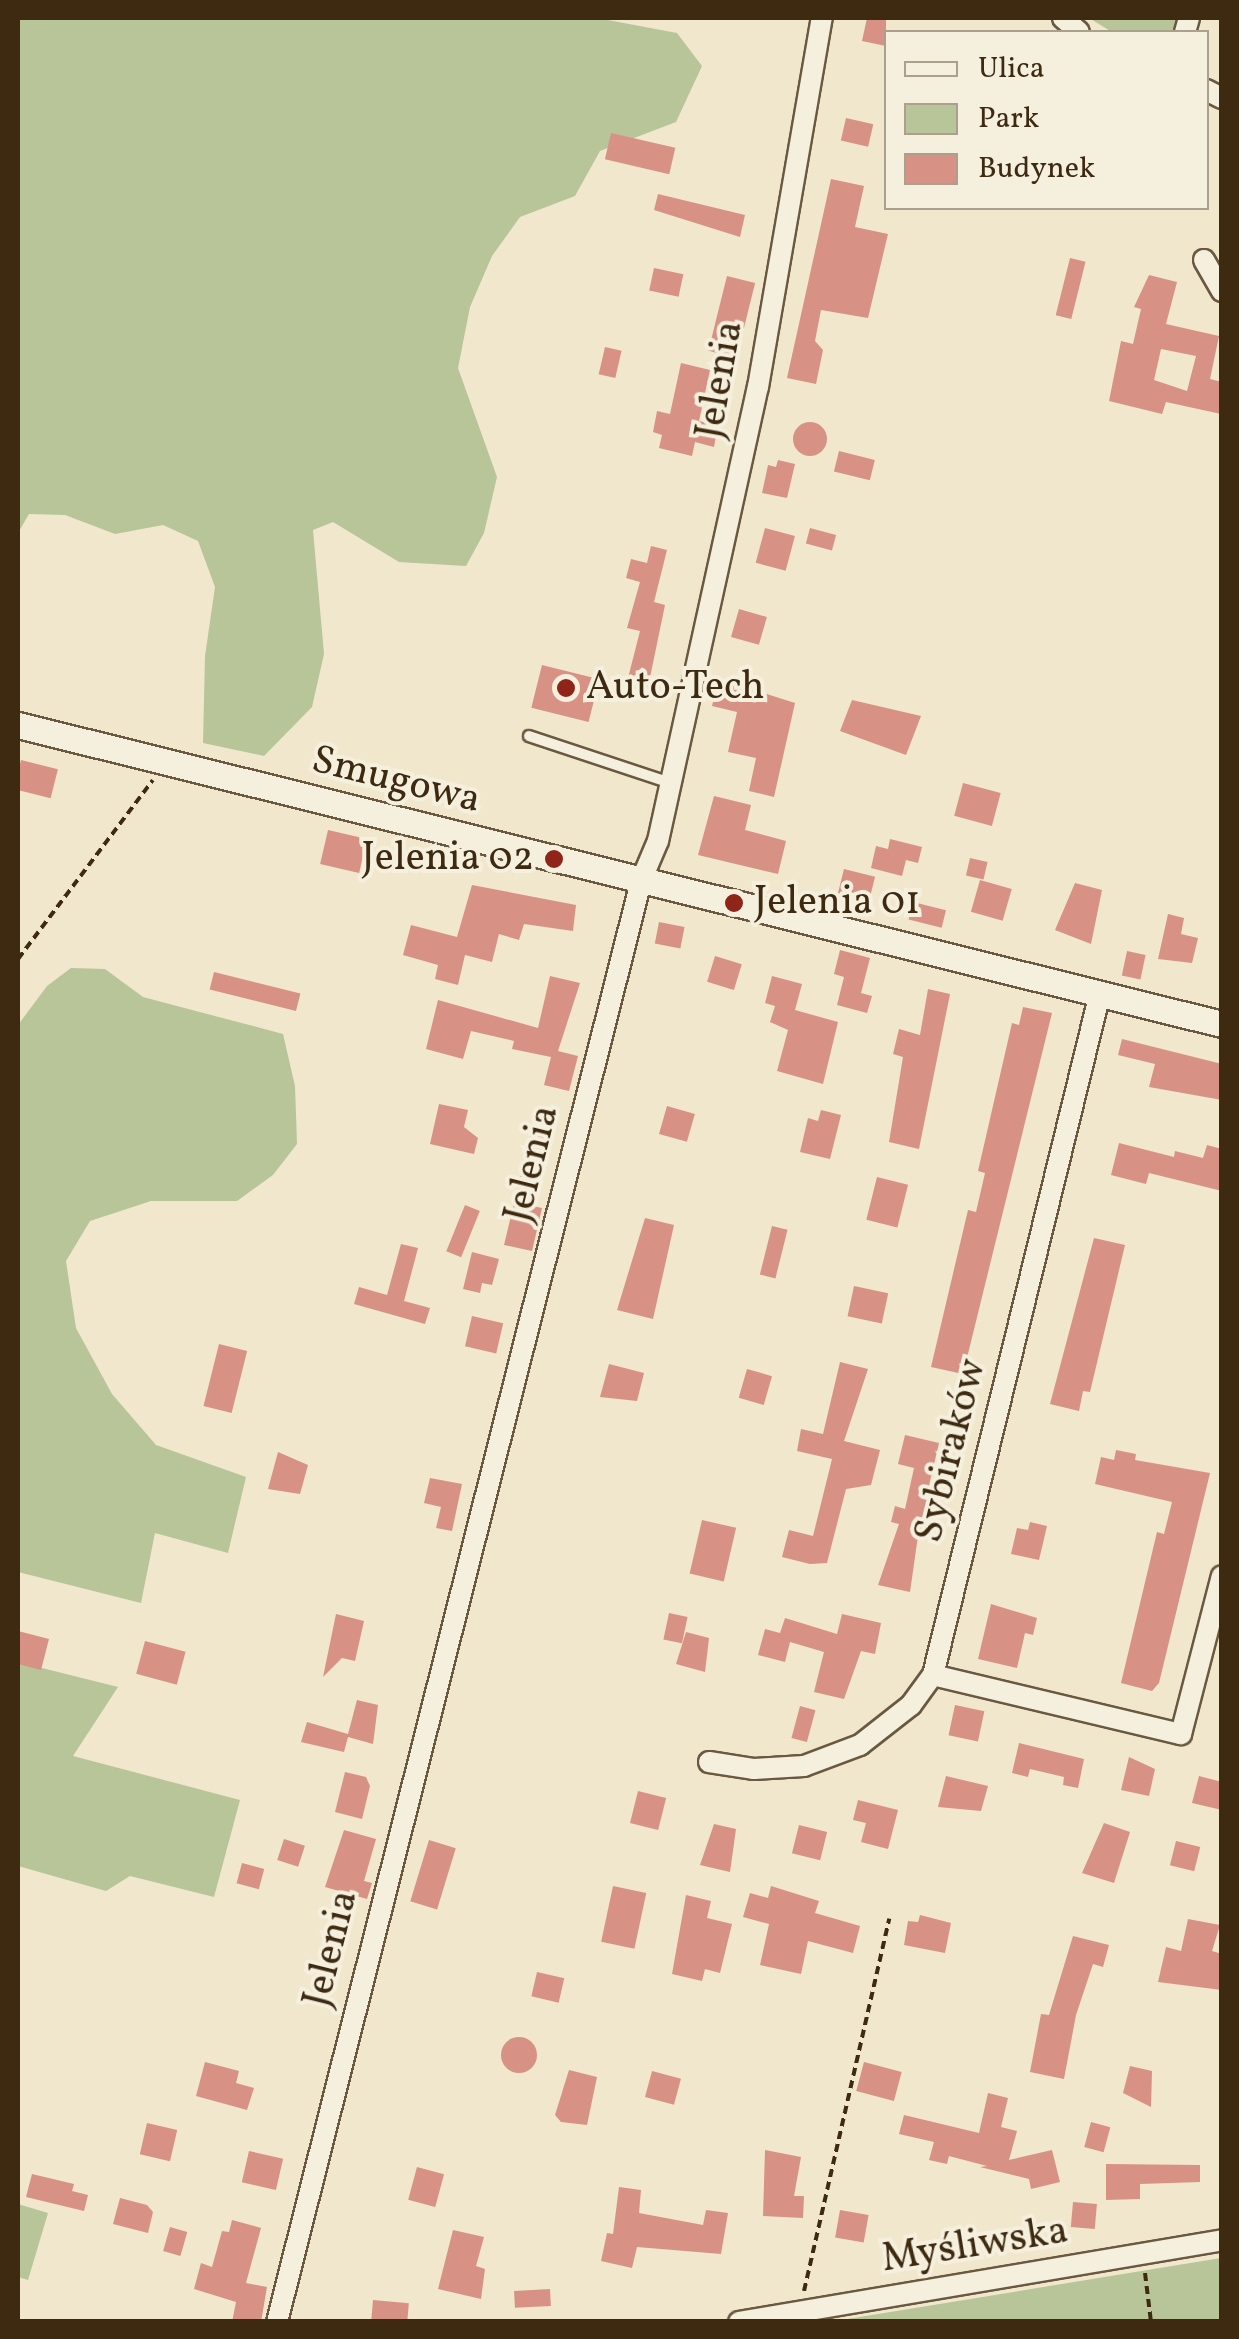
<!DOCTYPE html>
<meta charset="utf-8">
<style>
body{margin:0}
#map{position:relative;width:1239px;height:2339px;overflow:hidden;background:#f0e7cc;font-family:Vollkorn,serif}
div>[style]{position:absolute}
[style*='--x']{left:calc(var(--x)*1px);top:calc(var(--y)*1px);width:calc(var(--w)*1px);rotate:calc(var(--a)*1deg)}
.green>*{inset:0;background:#b8c599}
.building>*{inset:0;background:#d79285;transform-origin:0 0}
.round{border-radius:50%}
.path>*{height:4px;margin-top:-2px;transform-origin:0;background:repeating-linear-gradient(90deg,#3d2a11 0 8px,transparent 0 13px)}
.roads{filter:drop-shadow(2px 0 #6a5940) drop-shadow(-2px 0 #6a5940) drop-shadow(0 2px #6a5940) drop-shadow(0 -2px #6a5940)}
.service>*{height:10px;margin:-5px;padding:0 5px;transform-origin:5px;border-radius:5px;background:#f5efde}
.minor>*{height:20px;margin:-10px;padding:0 10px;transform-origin:10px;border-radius:10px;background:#f5efde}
.tertiary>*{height:25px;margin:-12.5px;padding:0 12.5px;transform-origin:12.5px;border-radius:12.5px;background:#f5efde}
.dots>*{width:28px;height:28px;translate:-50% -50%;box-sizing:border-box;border:5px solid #f5efde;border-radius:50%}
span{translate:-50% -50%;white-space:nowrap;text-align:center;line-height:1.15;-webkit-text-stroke:8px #f5efde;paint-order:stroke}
.street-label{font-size:40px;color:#3d2a11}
.poi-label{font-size:40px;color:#3d2a11}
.left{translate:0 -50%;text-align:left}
.right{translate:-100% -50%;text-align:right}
.frame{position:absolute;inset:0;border:20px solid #3d2a11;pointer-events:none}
.legend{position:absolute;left:884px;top:30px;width:325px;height:180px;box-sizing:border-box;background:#f5efde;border:2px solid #aba08c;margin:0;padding:12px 18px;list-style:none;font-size:30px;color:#3d2a11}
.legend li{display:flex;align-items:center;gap:20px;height:50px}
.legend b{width:50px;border:2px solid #aba08c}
</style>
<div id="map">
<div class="green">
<i style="clip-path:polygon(18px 18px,597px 18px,677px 33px,702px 66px,676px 122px,600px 151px,575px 196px,520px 217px,492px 256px,470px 307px,458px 368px,497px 477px,484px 533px,466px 566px,399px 562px,333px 522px,313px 530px,324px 654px,312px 707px,264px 756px,203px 743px,205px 656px,215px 587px,198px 541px,163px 525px,115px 534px,65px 515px,29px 514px,18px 533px)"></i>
<i style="clip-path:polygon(1089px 18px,1178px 18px,1174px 32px,1112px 32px)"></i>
<i style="clip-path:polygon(71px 968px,105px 969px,143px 997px,283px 1034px,295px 1086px,297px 1144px,273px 1175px,237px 1201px,151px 1201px,90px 1221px,66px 1261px,76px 1328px,112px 1394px,156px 1445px,246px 1477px,228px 1553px,155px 1533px,141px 1603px,18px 1572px,18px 1025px,47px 986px)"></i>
<i style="clip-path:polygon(18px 1662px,118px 1687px,73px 1756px,240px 1800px,214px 1897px,130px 1876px,106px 1891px,18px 1866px)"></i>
<i style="clip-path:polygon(18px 2204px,48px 2213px,28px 2280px,18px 2277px)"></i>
<i style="clip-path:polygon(1221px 2258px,1221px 2321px,835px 2321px)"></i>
</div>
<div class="building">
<i style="clip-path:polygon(867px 18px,886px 18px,886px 46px,862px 41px)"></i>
<i style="left:846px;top:118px;width:28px;height:23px;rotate:13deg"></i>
<i style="left:611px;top:133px;width:66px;height:27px;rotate:13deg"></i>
<i style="clip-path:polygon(831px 179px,864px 186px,855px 227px,888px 234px,868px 318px,821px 310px,815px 341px,823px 350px,816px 384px,787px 378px)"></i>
<i style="clip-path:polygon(658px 194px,745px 215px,740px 237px,654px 210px)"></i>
<i style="left:1070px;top:258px;width:16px;height:59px;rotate:14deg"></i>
<i style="left:654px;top:268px;width:30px;height:23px;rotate:12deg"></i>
<i style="clip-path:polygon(evenodd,1149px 275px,1177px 282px,1166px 324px,1219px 336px,1210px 379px,1222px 382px,1221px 414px,1166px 402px,1162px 414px,1109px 401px,1121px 341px,1133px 344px,1141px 309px,1134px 307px,1149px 275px,1161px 349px,1196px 356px,1187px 391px,1154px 380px,1161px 349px)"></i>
<i style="left:727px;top:276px;width:29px;height:77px;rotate:14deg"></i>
<i style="left:605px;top:347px;width:17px;height:28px;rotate:13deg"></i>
<i style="clip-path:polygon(681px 363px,710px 370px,699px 421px,718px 425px,714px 447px,695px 442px,692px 456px,659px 448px,662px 435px,653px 432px,657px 411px,670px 414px)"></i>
<i class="round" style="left:793px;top:422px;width:34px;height:34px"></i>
<i style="left:839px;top:451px;width:37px;height:21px;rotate:14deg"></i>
<i style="clip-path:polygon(778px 460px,795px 464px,787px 498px,762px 493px,768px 465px,776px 467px)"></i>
<i style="left:765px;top:528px;width:31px;height:36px;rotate:15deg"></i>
<i style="left:810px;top:528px;width:27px;height:16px;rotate:15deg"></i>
<i style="clip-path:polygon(651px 546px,667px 550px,654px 602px,665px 605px,647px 692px,626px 686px,640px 631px,627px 628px,640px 582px,626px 578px,631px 559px,647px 563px)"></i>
<i style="left:739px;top:609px;width:29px;height:29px;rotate:16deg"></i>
<i style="left:542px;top:665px;width:59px;height:44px;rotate:14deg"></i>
<i style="clip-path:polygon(719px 679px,795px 703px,774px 797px,749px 791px,756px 758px,728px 752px,737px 712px,712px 706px)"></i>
<i style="clip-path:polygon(852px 700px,921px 716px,906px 755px,840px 731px)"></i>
<i style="left:21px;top:760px;width:38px;height:30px;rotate:14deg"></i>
<i style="left:963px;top:783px;width:39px;height:34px;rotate:15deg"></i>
<i style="clip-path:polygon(714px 796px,751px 805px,745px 830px,786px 841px,778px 874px,698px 855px)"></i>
<i style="left:328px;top:830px;width:40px;height:35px;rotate:13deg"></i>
<i style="clip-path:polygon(890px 839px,922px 847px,918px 863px,906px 860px,902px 876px,871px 868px,876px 846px,888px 849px)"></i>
<i style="left:970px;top:858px;width:18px;height:18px;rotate:13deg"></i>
<i style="left:844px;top:869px;width:32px;height:27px;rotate:14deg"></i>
<i style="left:980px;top:880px;width:33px;height:33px;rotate:16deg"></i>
<i style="clip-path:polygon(1075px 883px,1102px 890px,1091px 944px,1055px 930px)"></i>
<i style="clip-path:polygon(472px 885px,576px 905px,573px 931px,524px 924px,519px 940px,499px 934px,492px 962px,465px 955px,458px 985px,435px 979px,438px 965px,403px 955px,411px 925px,457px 937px)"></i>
<i style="left:913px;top:902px;width:34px;height:18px;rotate:14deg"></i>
<i style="clip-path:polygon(1168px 914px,1184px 918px,1181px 934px,1198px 938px,1192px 963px,1158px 959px)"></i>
<i style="left:659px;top:922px;width:26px;height:22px;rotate:11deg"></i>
<i style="clip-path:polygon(840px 950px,870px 958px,861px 993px,872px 996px,867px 1013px,837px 1005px,844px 977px,834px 974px)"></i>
<i style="left:1127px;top:951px;width:19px;height:25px;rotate:12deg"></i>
<i style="left:715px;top:956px;width:28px;height:27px;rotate:17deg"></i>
<i style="left:214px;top:972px;width:89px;height:18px;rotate:14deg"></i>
<i style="clip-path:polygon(550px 976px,580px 983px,558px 1051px,578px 1056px,569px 1091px,544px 1085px,551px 1057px,512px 1049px,514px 1041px,471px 1031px,463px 1059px,426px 1049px,438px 1000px,538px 1028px)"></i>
<i style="clip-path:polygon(772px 976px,802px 984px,795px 1010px,838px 1022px,823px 1084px,777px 1071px,788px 1030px,770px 1022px,775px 1006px,765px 1003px)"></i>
<i style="clip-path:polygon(928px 989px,950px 994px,919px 1149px,889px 1142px,903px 1057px,893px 1054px,899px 1029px,920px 1035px)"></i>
<i style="clip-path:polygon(1023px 1007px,1052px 1013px,963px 1374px,931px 1367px,968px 1210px,976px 1212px,985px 1173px,978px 1171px,1012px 1023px,1019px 1025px)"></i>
<i style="clip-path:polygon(1122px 1039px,1222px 1064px,1222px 1100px,1149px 1087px,1155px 1064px,1118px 1055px)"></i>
<i style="clip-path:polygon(439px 1104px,468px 1110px,464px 1127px,478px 1138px,474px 1154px,430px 1144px)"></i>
<i style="left:667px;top:1106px;width:29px;height:29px;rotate:16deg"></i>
<i style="clip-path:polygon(821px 1110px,841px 1115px,830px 1159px,800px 1152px,808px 1118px,818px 1121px)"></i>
<i style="clip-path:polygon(532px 1128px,550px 1132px,533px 1206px,542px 1208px,532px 1251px,504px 1245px)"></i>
<i style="clip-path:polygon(1119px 1143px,1174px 1157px,1175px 1151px,1203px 1158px,1207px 1145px,1222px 1149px,1222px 1191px,1149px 1173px,1146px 1184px,1111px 1175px)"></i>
<i style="left:877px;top:1177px;width:32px;height:44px;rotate:14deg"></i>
<i style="left:465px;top:1205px;width:16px;height:50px;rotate:22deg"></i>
<i style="clip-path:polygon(645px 1218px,674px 1225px,653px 1319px,617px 1310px)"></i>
<i style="left:772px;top:1226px;width:16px;height:50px;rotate:14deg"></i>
<i style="clip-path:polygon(1094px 1238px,1125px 1245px,1090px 1392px,1083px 1391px,1079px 1411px,1050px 1404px)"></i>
<i style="clip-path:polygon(401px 1244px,418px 1248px,404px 1301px,430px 1308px,425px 1324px,354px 1304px,359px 1287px,387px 1295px)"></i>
<i style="clip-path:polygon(472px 1252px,499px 1259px,492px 1285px,482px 1283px,480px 1293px,463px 1289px)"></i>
<i style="left:854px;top:1286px;width:35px;height:31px;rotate:12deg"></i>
<i style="left:472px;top:1316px;width:32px;height:31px;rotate:13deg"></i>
<i style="left:219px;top:1344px;width:29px;height:64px;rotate:14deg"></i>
<i style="clip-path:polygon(840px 1362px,868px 1369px,844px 1441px,880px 1450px,871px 1485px,846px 1489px,827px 1563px,810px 1564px,782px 1557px,789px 1530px,813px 1536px,832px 1459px,797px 1451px,801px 1429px,823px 1434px)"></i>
<i style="clip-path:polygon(609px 1364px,644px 1373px,637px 1401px,600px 1397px)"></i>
<i style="left:747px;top:1369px;width:26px;height:30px;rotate:16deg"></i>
<i style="clip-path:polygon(905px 1435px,939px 1443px,926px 1498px,936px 1501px,929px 1531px,919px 1529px,910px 1592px,878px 1585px,899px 1524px,891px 1522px,895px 1506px,905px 1509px,914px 1468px,898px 1464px)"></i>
<i style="clip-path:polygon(1116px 1450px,1136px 1454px,1135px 1460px,1210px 1473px,1159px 1683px,1152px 1691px,1121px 1683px,1157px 1532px,1164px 1534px,1172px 1502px,1095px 1484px,1101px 1457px,1114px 1460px)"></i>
<i style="clip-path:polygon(278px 1452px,308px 1465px,300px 1494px,268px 1489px)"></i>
<i style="clip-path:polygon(430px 1478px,462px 1484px,452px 1531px,436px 1528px,441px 1507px,424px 1503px)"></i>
<i style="left:702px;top:1520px;width:35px;height:55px;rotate:13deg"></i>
<i style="clip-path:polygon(1030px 1522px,1047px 1526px,1039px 1560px,1011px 1554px,1017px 1528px,1028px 1530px)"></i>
<i style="clip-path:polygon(991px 1604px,1037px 1618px,1033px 1635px,1025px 1633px,1017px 1668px,978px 1659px)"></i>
<i style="left:669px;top:1613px;width:19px;height:27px;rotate:12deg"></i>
<i style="clip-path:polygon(336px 1614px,364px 1621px,355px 1661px,342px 1658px,323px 1677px)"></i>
<i style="clip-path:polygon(842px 1614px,881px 1623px,875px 1654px,861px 1651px,844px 1699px,814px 1692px,824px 1652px,790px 1642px,785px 1662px,758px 1655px,765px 1629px,780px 1633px,785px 1618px,837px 1634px)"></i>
<i style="clip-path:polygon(18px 1631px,49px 1639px,41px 1670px,18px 1664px)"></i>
<i style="clip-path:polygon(686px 1632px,709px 1638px,705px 1672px,676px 1664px)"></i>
<i style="left:145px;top:1641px;width:42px;height:34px;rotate:15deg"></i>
<i style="clip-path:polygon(357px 1700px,378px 1705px,373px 1744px,348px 1737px,344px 1752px,301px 1742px,307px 1722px,348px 1734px)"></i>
<i style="left:955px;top:1705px;width:30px;height:31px;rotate:12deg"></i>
<i style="left:800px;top:1706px;width:16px;height:33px;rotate:15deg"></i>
<i style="clip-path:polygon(1019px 1743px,1084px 1759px,1078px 1788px,1063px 1785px,1064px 1777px,1030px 1769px,1028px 1777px,1012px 1773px)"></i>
<i style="clip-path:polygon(1129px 1757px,1155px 1769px,1149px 1796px,1121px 1790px)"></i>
<i style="clip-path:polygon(345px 1772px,366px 1777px,370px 1786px,362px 1819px,335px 1812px)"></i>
<i style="clip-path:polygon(946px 1776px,988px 1786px,981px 1811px,938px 1807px)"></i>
<i style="clip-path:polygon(1199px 1776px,1222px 1782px,1222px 1810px,1192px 1803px)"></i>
<i style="left:638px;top:1791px;width:29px;height:33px;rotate:14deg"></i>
<i style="clip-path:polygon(858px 1800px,898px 1810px,888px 1849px,861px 1842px,866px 1823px,853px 1820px)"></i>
<i style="clip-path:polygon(1104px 1823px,1130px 1832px,1114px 1883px,1082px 1873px)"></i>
<i style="clip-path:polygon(714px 1824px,736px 1829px,730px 1872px,700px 1865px)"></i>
<i style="left:799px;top:1825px;width:29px;height:29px;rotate:14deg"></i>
<i style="clip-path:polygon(344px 1830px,376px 1839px,364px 1881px,372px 1883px,367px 1899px,325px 1887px)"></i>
<i style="left:284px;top:1839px;width:22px;height:22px;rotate:18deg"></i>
<i style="left:429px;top:1840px;width:28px;height:64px;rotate:17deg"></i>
<i style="left:1176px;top:1841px;width:25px;height:25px;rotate:14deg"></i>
<i style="left:242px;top:1863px;width:23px;height:21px;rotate:15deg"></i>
<i style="left:613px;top:1886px;width:34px;height:57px;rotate:12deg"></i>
<i style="clip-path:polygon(771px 1886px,819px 1901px,815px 1913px,860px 1926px,853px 1953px,808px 1941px,801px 1974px,760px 1965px,769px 1924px,743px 1917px,750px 1893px,768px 1898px)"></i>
<i style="clip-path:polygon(686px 1895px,711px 1901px,707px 1918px,732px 1924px,720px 1973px,705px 1969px,702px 1981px,672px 1974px)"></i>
<i style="clip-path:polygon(920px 1915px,951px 1923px,945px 1953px,904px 1945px,908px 1921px,918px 1922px)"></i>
<i style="clip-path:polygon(1188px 1919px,1220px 1925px,1212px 1951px,1222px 1954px,1222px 1990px,1158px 1982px,1166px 1947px,1181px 1951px)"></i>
<i style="clip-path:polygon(1073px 1936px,1109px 1945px,1103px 1967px,1093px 1964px,1076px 2015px,1064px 2079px,1030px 2072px,1041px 2014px,1049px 2015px)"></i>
<i style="left:537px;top:1972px;width:28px;height:25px;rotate:13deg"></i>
<i class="round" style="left:501px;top:2037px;width:36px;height:36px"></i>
<i style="clip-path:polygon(205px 2062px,239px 2071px,236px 2083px,254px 2088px,247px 2110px,196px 2096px)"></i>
<i style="left:864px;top:2062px;width:39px;height:30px;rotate:15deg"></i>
<i style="clip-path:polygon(1130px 2066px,1152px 2071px,1151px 2107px,1123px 2093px)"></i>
<i style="clip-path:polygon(569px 2070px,597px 2077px,587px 2125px,561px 2122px,555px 2115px)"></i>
<i style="left:652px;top:2071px;width:30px;height:27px;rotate:15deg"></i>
<i style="clip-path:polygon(988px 2093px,1008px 2098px,1001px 2127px,1017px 2131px,1009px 2160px,1052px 2150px,1060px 2182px,1031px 2189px,1029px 2179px,980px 2167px,987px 2166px,949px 2156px,947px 2164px,929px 2160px,934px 2142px,899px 2134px,904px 2115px,979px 2133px)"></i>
<i style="left:1091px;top:2122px;width:20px;height:26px;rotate:15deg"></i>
<i style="left:147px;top:2123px;width:31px;height:32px;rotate:13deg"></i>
<i style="clip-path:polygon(765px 2150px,801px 2157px,794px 2196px,804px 2196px,803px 2218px,763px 2216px)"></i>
<i style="left:249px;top:2151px;width:35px;height:32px;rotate:13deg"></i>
<i style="clip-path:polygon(1106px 2164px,1200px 2165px,1200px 2182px,1140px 2184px,1140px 2199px,1106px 2200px)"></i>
<i style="left:417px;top:2167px;width:28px;height:34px;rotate:15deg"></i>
<i style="clip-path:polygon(32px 2174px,74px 2184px,72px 2191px,88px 2195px,84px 2211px,26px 2197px)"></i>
<i style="clip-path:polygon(619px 2187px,641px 2190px,639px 2213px,703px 2225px,706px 2210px,728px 2213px,721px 2254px,637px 2247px,632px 2268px,601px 2261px,607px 2233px,613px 2234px)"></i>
<i style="clip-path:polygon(120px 2198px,147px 2205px,153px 2212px,148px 2233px,113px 2224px)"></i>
<i style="left:1073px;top:2202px;width:24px;height:25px;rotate:5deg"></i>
<i style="left:840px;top:2210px;width:29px;height:28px;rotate:10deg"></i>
<i style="clip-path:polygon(232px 2220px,261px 2228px,246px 2283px,267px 2287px,261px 2322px,232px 2322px,236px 2302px,194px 2289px,201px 2263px,212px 2267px,222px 2231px,229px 2232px)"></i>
<i style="left:170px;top:2227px;width:18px;height:25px;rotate:16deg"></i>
<i style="clip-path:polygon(453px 2230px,484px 2237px,476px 2266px,485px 2269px,481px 2299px,438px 2289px)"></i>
<i style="left:550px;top:2289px;width:17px;height:36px;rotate:87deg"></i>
<i style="left:373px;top:2300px;width:36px;height:19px;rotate:5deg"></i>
</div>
<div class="path">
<i style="--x:18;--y:959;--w:224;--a:-53"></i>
<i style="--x:1145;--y:2273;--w:49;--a:83"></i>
<i style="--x:804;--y:2291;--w:382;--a:-77.1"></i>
</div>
<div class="roads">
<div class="service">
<i style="--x:529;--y:736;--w:149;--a:18.4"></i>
</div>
<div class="minor">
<i style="--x:1063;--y:18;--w:21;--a:41"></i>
<i style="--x:1185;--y:32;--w:15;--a:-74"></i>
<i style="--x:1206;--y:90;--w:18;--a:27"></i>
<i style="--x:1204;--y:260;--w:36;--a:60"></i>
<i style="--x:933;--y:1675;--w:255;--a:13.4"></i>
<i style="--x:1181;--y:1734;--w:163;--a:-75.5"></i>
<i style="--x:709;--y:1762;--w:46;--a:8.8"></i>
<i style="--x:754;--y:1769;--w:50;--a:-3.4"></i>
<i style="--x:804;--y:1766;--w:60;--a:-20.6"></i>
<i style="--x:860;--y:1745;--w:65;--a:-38.1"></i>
<i style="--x:911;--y:1705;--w:37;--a:-54"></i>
<i style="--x:933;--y:1675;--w:702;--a:-76.24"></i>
<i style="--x:277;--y:2322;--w:1486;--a:-75.82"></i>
<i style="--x:641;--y:881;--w:43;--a:-67"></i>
<i style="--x:658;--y:841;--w:465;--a:-77.6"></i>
<i style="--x:758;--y:387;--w:375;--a:-80.2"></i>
<i style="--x:739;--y:2322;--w:490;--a:-9.6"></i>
</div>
<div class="tertiary">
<i style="--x:18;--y:725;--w:1241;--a:13.95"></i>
</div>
</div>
<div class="dots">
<i style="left:566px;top:688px;background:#8f2418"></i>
<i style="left:554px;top:859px;background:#8f2418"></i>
<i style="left:734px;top:903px;background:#8f2418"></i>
</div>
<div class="street-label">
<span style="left:721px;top:380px;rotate:-80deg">Jelenia</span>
<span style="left:396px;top:781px;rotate:14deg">Smugowa</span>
<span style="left:533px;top:1164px;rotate:-76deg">Jelenia</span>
<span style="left:952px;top:1451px;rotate:-76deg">Sybiraków</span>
<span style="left:332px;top:1949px;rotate:-76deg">Jelenia</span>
<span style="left:975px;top:2246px;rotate:-9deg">Myśliwska</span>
</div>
<div class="poi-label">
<span class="left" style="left:586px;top:688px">Auto-Tech</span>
<span class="right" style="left:534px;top:859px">Jelenia 02</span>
<span class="left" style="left:754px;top:903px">Jelenia 01</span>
</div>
<div class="frame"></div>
<ul class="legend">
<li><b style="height:12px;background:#f5efde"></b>Ulica</li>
<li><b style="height:28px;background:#b8c599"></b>Park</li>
<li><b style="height:28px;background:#d79285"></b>Budynek</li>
</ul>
</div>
